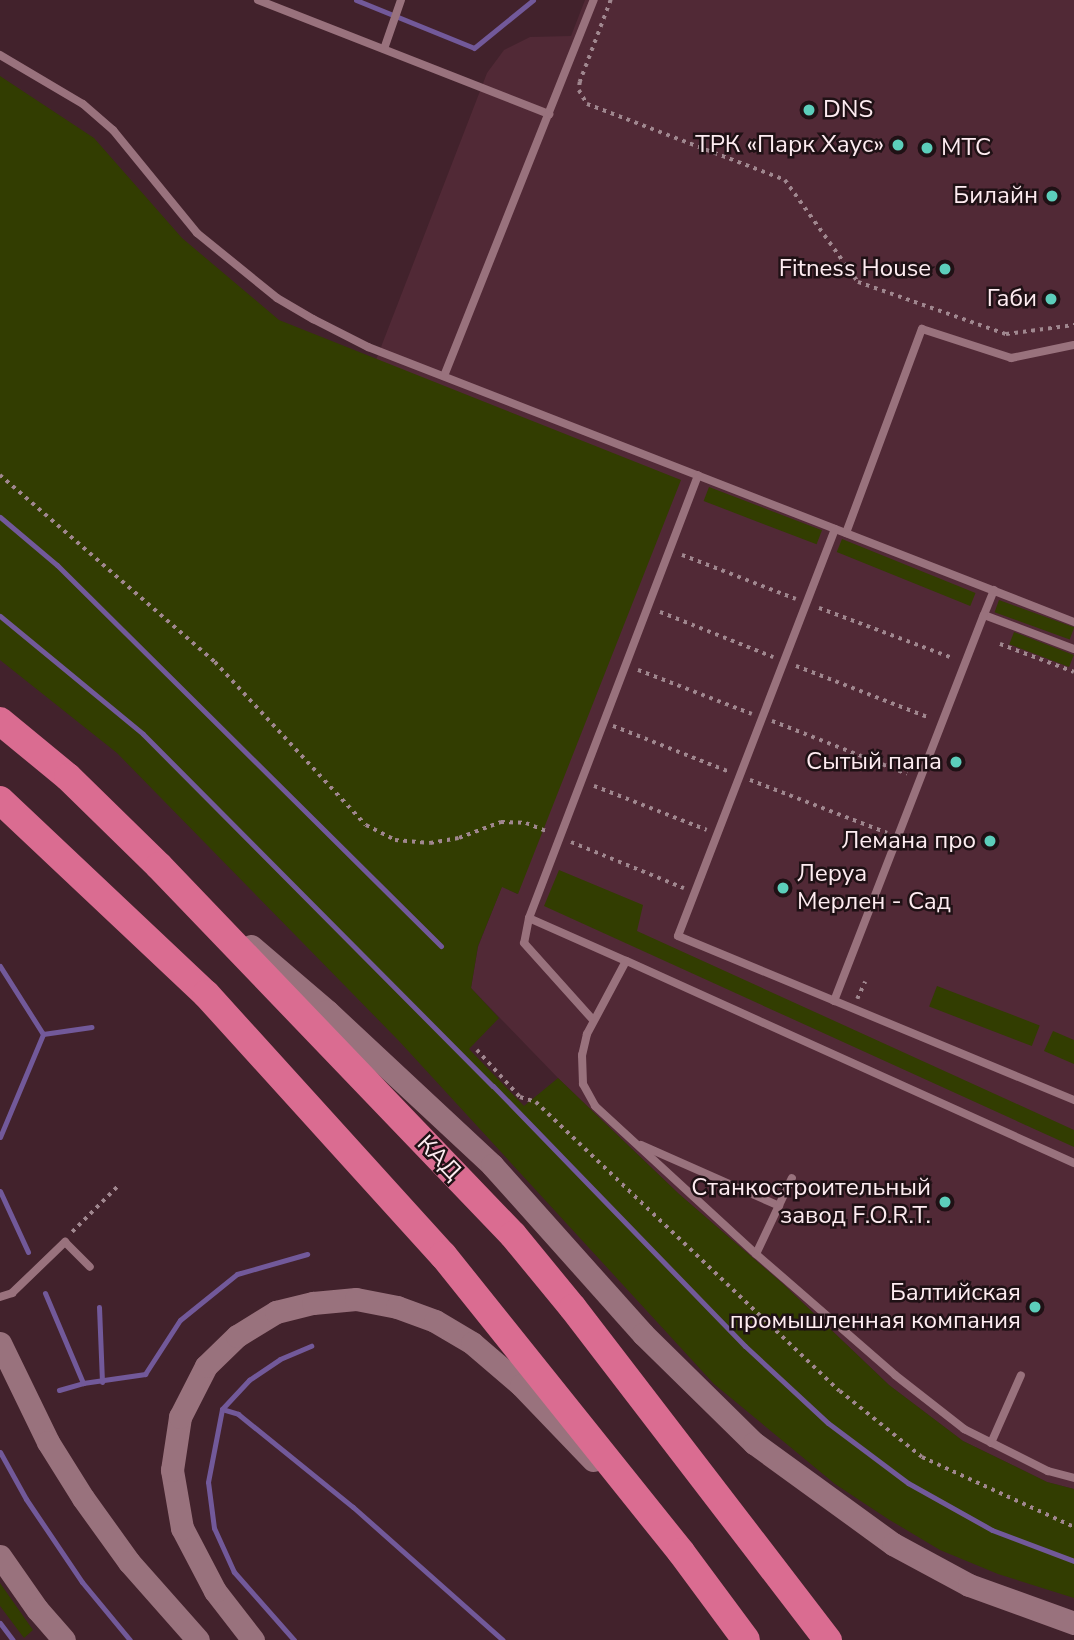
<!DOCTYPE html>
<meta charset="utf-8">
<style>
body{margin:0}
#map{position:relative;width:1074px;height:1640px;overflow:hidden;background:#42222c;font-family:"Nunito Sans",sans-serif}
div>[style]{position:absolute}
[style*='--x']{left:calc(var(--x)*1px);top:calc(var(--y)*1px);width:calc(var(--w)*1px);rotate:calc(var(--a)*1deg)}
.built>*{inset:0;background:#512936}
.green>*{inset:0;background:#323d01;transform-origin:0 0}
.stream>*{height:5px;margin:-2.5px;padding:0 2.5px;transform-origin:2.5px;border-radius:2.5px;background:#72599a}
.path>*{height:3.5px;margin-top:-1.75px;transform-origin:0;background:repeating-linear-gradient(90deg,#a0878f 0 3.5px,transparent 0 8.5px)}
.lane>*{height:8px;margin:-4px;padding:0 4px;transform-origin:4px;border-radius:4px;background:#99727d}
.secondary>*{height:23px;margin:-11.5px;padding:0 11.5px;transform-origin:11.5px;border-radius:11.5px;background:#99727d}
.highway>*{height:28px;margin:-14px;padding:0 14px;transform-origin:14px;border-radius:14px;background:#da6c91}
.dots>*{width:19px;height:19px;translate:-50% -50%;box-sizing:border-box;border:4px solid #1f1115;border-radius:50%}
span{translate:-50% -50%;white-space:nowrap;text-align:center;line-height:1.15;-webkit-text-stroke:5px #1f1115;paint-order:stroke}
.poi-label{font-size:24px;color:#feecf1}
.left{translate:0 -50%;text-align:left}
.right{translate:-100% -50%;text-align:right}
.street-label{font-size:24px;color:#feecf1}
</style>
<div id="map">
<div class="built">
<i style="clip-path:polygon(585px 0,1074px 0,1074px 1489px,1047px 1482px,963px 1441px,889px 1385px,782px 1283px,679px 1194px,558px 1078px,471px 988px,478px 947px,502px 886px,517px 894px,631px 461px,376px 360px,487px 73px,504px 50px,530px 37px,571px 36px)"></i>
</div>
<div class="green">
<i style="clip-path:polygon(0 76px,94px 138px,182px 238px,279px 320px,681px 480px,518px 894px,502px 887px,478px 946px,471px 988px,499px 1018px,469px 1049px,524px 1106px,558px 1078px,679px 1194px,782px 1283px,889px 1385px,963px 1441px,1047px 1482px,1074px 1489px,1074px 1598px,998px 1574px,940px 1550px,888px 1519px,835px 1484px,714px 1384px,399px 1041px,117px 753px,0 660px)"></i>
<i style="left:709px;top:487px;width:121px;height:15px;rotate:21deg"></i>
<i style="left:842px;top:539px;width:144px;height:14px;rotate:22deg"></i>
<i style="left:999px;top:600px;width:80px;height:13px;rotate:20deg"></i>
<i style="left:1014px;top:632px;width:64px;height:13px;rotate:21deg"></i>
<i style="clip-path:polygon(559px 870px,643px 905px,637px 931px,1074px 1130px,1074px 1147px,544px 906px)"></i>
<i style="left:937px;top:986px;width:110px;height:22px;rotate:21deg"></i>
<i style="clip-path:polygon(1053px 1031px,1074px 1040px,1074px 1064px,1044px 1051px)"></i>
<i style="clip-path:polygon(0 1583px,33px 1630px,24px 1638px,0 1606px)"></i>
</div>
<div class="stream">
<i style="--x:356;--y:0;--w:127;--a:22.1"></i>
<i style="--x:474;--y:48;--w:76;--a:-39.1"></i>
<i style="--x:0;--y:517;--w:75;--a:40.1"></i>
<i style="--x:57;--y:565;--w:541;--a:44.78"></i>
<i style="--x:0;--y:616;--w:185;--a:39.5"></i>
<i style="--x:143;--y:734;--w:496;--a:45.2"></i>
<i style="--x:493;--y:1086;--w:362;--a:45.9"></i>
<i style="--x:745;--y:1346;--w:113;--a:42.9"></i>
<i style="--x:828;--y:1423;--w:100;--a:36.9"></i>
<i style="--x:908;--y:1483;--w:96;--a:29.2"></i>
<i style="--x:992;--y:1530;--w:88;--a:20.7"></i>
<i style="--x:0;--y:966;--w:80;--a:57.7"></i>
<i style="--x:0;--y:1137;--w:112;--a:-67.3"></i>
<i style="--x:43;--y:1034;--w:49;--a:-8.3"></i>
<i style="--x:0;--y:1191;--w:67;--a:65.3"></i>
<i style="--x:45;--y:1293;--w:98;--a:67.1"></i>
<i style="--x:99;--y:1307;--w:75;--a:87.7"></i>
<i style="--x:59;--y:1390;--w:25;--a:-16"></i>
<i style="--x:83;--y:1383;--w:63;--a:-8.3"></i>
<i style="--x:145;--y:1374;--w:64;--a:-57.1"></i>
<i style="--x:180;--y:1320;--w:73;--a:-38.9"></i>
<i style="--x:237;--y:1274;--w:73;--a:-15.9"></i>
<i style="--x:222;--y:1409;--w:17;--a:17"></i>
<i style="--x:238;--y:1414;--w:148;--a:39"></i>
<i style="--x:353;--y:1507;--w:200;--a:41.6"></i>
<i style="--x:0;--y:1452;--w:54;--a:61"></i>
<i style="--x:26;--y:1499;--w:100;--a:56"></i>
<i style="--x:82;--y:1582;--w:75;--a:50.4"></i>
<i style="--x:0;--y:1623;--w:21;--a:53"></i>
<i style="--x:294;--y:1640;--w:91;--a:-131.4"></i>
<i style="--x:234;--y:1572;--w:48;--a:-114.4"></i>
<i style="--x:214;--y:1528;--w:46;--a:-97.4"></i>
<i style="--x:208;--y:1482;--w:74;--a:-79.1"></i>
<i style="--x:222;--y:1409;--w:40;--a:-47"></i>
<i style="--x:249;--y:1380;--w:37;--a:-34"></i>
<i style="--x:280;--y:1359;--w:34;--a:-23"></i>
</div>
<div class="path">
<i style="--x:611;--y:0;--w:88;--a:110.7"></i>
<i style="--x:580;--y:82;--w:8;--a:97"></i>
<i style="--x:579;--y:90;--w:16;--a:60"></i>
<i style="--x:587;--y:104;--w:212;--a:21"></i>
<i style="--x:785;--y:180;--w:125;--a:54.4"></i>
<i style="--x:858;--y:282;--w:157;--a:19.4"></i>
<i style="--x:1006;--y:334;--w:69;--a:-7.5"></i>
<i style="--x:0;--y:475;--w:285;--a:41"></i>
<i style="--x:215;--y:662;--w:222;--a:47.2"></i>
<i style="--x:366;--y:825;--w:33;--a:27"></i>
<i style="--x:395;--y:840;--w:35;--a:5"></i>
<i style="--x:430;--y:843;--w:29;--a:-10"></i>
<i style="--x:459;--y:838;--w:45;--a:-20.9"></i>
<i style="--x:501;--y:822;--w:25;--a:2"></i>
<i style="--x:526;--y:823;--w:24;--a:22"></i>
<i style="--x:682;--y:555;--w:122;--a:21.1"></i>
<i style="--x:819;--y:608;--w:143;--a:20.5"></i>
<i style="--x:660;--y:612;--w:122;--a:21.7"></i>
<i style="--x:1000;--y:644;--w:79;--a:20.7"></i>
<i style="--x:796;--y:666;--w:144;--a:21.2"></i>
<i style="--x:638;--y:670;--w:122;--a:21.1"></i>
<i style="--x:772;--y:721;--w:145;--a:21.4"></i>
<i style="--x:613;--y:726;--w:126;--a:21.5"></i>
<i style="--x:750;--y:780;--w:147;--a:21.1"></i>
<i style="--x:594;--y:786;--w:121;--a:21.3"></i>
<i style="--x:571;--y:842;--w:122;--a:22.2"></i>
<i style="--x:857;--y:999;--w:19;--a:-65"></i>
<i style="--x:477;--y:1050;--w:64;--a:47.5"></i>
<i style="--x:520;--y:1097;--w:17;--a:17"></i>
<i style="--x:536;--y:1102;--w:419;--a:43.6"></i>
<i style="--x:840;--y:1391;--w:105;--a:38.8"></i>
<i style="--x:922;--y:1457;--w:167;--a:24.7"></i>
<i style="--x:72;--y:1232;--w:64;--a:-45"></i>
</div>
<div class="lane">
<i style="--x:258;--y:0;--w:313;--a:21.4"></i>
<i style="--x:384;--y:49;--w:52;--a:-70.9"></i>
<i style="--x:0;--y:55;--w:96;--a:30.6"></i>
<i style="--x:83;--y:104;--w:40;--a:41"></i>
<i style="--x:113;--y:130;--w:133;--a:50.8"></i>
<i style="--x:197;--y:233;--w:103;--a:39.1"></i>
<i style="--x:277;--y:298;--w:42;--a:30.3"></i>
<i style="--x:313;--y:319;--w:62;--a:27"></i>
<i style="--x:368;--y:347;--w:758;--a:21.28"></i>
<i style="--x:444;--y:376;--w:405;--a:-68.3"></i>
<i style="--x:835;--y:529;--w:436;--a:111.1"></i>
<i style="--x:678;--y:936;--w:429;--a:22.5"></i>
<i style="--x:846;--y:533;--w:218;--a:-69.6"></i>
<i style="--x:922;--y:329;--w:94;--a:18"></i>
<i style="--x:1011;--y:358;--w:64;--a:-11.7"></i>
<i style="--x:994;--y:590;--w:27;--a:112"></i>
<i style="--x:984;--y:615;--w:96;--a:20.7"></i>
<i style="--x:529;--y:918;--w:25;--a:101"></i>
<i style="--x:524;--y:943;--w:103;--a:48.1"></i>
<i style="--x:626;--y:961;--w:106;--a:-156.1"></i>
<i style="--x:529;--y:918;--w:474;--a:-69.1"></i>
<i style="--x:834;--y:1001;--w:414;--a:-68.8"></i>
<i style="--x:641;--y:1145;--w:151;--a:23.8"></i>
<i style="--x:1074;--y:1163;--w:491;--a:-155.7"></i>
<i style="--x:626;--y:961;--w:83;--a:118.1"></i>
<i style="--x:587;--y:1034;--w:22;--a:103"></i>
<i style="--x:582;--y:1055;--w:29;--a:88"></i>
<i style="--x:583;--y:1084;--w:25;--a:61"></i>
<i style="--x:595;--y:1106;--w:219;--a:42.6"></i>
<i style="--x:756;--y:1254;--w:184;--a:41"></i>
<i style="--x:895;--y:1375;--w:88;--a:38"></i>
<i style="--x:964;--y:1429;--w:94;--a:26.6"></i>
<i style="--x:1048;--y:1471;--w:27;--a:15"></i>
<i style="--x:756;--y:1254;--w:84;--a:-64.7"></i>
<i style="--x:0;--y:1297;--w:13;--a:-18"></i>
<i style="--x:12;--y:1293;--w:74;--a:-43.9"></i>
<i style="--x:65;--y:1242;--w:35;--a:45"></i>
<i style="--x:991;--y:1443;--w:74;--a:-66.2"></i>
</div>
<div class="secondary">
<i style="--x:251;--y:946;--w:100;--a:40.5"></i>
<i style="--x:327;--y:1011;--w:226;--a:43"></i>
<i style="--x:492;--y:1165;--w:227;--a:48.2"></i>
<i style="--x:643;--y:1334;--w:156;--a:44.5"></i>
<i style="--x:754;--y:1443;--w:172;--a:36"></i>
<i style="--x:893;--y:1544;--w:86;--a:28.3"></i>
<i style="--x:969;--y:1585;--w:112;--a:19.9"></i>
<i style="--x:0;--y:1343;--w:110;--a:64.1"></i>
<i style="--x:48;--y:1442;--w:66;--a:58"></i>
<i style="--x:83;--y:1498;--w:79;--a:54.3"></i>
<i style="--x:129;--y:1562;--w:104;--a:48.5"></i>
<i style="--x:0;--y:1556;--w:65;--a:55.1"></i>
<i style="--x:37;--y:1609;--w:41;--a:48.9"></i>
<i style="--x:253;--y:1640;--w:62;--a:-127.8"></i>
<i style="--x:215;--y:1591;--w:71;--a:-117.6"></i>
<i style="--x:182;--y:1528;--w:59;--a:-99.8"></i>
<i style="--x:172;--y:1470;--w:54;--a:-81.4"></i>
<i style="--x:180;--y:1417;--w:57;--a:-63"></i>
<i style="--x:206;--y:1366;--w:43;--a:-44.1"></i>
<i style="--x:237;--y:1336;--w:46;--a:-31.6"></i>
<i style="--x:276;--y:1312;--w:38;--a:-14"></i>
<i style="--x:313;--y:1303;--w:43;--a:-5.3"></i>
<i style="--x:356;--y:1299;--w:42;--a:11"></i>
<i style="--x:397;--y:1307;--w:40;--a:20.2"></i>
<i style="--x:435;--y:1321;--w:43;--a:30.7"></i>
<i style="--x:472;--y:1343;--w:65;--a:40.6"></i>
<i style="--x:521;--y:1385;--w:104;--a:46.2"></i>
</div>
<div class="highway">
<i style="--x:0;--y:721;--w:88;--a:39.5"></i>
<i style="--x:68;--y:777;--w:127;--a:44.4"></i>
<i style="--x:159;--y:866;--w:511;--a:46.19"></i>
<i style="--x:513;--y:1235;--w:94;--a:50.6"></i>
<i style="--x:573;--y:1308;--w:419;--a:52.5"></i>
<i style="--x:0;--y:800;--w:283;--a:43.3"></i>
<i style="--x:206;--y:994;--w:353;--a:47.8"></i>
<i style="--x:443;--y:1255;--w:381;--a:51.3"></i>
<i style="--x:681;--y:1552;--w:109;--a:53.5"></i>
</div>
<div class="dots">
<i style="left:809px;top:110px;background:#5ccebb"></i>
<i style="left:898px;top:145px;background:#5ccebb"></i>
<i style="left:927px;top:148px;background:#5ccebb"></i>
<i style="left:1052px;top:196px;background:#5ccebb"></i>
<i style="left:945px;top:269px;background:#5ccebb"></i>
<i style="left:1051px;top:299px;background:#5ccebb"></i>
<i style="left:956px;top:762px;background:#5ccebb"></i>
<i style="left:990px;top:841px;background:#5ccebb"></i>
<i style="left:783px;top:888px;background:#5ccebb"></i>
<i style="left:945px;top:1202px;background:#5ccebb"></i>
<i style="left:1035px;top:1307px;background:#5ccebb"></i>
</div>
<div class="poi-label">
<span class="left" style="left:823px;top:110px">DNS</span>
<span class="right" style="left:884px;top:145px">ТРК «Парк Хаус»</span>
<span class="left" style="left:941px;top:148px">МТС</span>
<span class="right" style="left:1038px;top:196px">Билайн</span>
<span class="right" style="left:931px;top:269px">Fitness House</span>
<span class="right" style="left:1037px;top:299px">Габи</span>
<span class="right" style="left:942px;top:762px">Сытый папа</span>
<span class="right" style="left:976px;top:841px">Лемана про</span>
<span class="left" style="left:797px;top:888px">Леруа<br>Мерлен - Сад</span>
<span class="right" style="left:931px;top:1202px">Станкостроительный<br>завод F.O.R.T.</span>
<span class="right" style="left:1021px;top:1307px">Балтийская<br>промышленная компания</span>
</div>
<div class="street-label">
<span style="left:439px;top:1158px;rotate:46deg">КАД</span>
</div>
</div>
